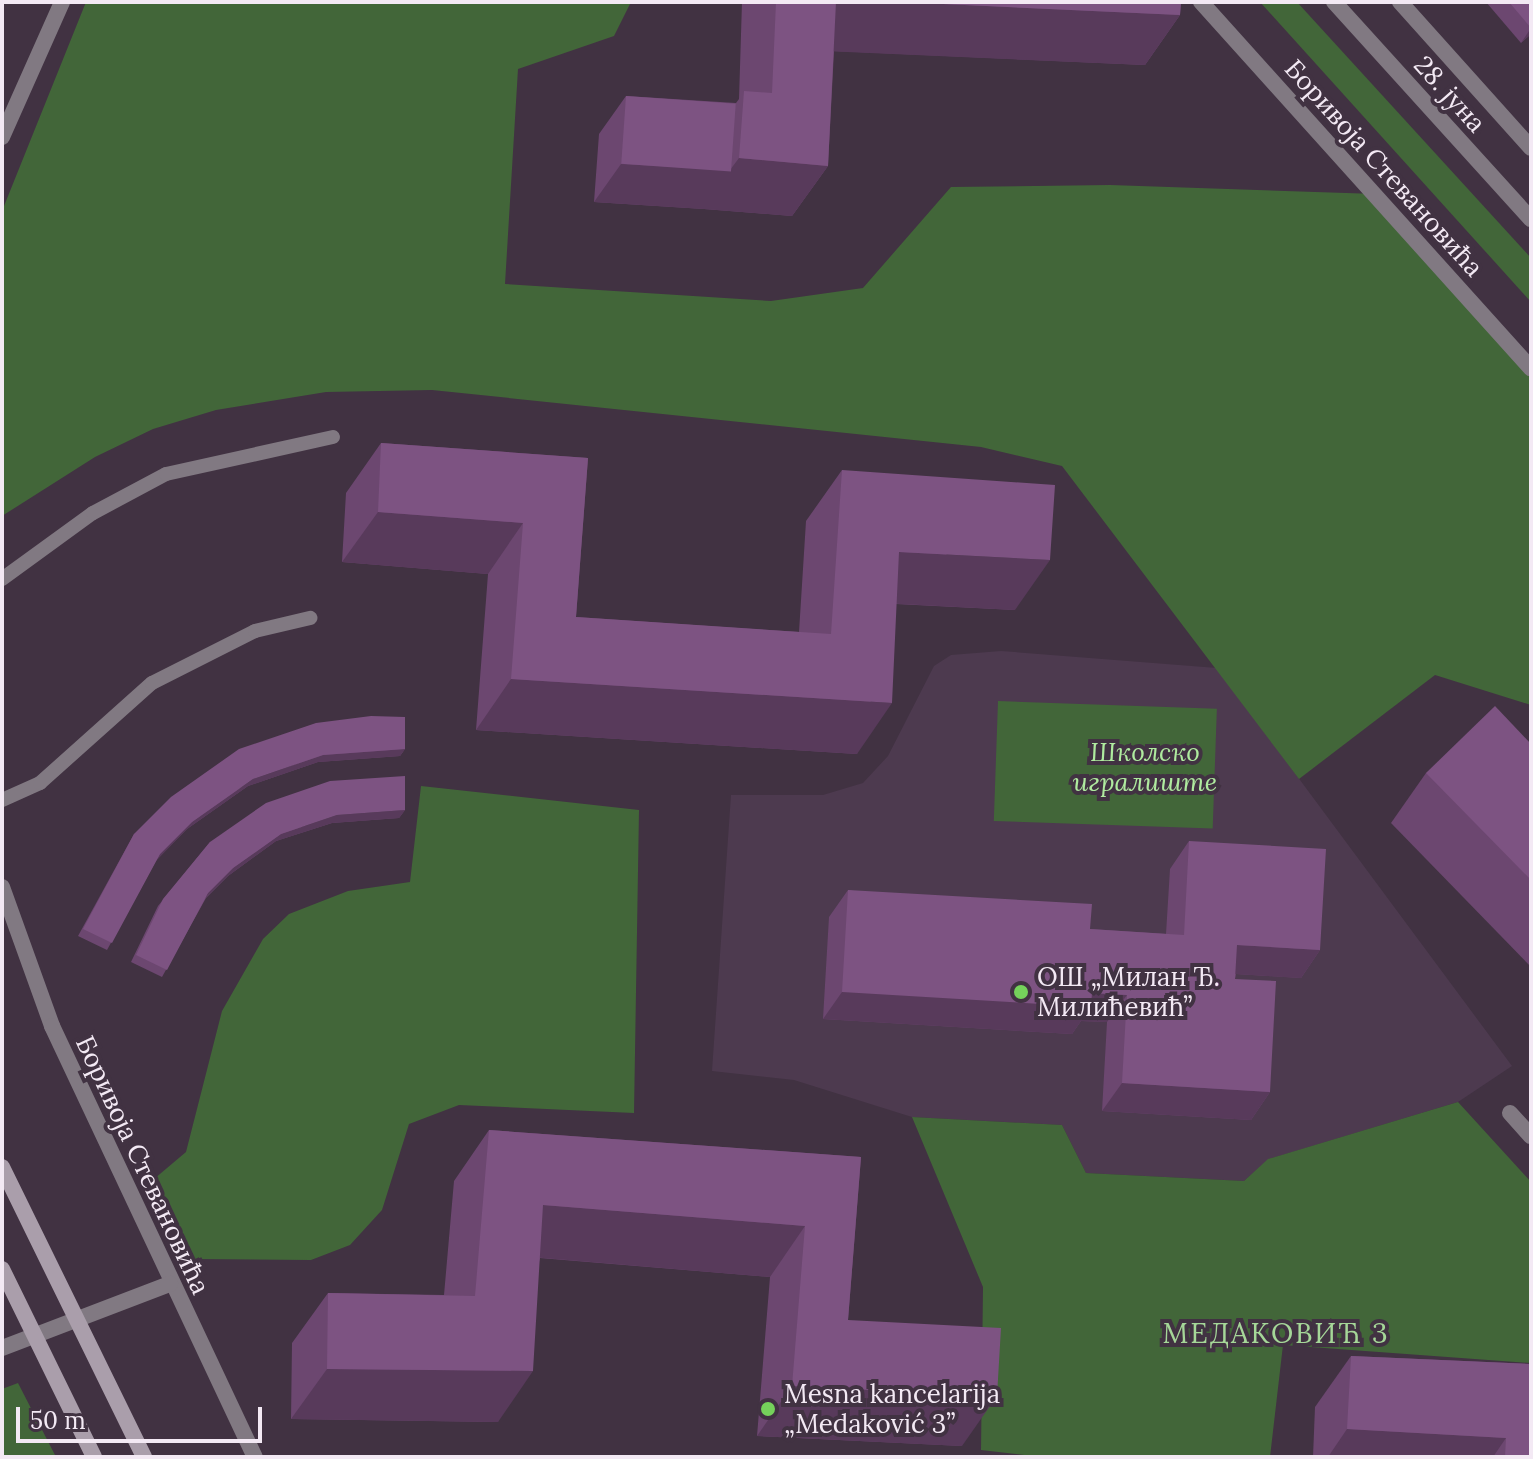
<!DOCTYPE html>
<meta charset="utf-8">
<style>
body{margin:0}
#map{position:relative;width:1533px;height:1459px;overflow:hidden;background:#413242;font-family:Lora,serif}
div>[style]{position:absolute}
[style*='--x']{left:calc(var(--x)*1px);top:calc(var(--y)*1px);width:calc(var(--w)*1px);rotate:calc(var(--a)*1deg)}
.built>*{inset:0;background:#4d3a4f}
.green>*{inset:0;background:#426639;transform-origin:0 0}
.service>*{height:14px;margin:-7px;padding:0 7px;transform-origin:7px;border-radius:7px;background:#817982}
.minor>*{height:16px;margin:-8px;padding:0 8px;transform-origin:8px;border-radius:8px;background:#817982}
.secondary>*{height:16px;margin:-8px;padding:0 8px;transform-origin:8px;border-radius:8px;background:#aa9eab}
.wall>*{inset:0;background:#6c4770}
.shaded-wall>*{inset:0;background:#583a5b}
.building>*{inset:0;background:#7d5382;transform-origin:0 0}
.dots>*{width:22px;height:22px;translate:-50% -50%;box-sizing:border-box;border:4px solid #413242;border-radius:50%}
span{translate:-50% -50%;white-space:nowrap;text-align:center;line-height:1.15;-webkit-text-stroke:8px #413242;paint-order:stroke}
.street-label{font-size:26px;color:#f3e9f4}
.park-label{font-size:26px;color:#afeb9f;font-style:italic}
.poi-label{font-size:26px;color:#f3e9f4}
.left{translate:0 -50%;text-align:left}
.neighbourhood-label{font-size:28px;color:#a5d798;letter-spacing:2px}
.frame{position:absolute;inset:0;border:4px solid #f3e9f4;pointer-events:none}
.scale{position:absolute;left:16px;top:1407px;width:246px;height:36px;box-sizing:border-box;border:4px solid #f3e9f4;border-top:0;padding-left:10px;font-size:24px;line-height:28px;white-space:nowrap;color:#f3e9f4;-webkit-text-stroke:6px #413242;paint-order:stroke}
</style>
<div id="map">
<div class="built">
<i style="clip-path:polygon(1001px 651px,1217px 668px,1512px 1066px,1458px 1102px,1269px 1159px,1244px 1181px,1086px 1173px,1062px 1125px,912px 1117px,794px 1080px,712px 1071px,731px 795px,823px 795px,863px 783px,888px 756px,934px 666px,951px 655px)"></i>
</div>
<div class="green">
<i style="clip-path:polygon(86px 2px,631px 2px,614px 36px,518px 69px,505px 284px,771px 301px,863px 288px,951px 187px,1110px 185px,1376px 194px,1531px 368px,1531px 705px,1435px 675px,1299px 779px,1062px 466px,981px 447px,432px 390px,326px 392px,216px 410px,153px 429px,95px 457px,2px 516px,2px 211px)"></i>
<i style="clip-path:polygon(1260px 2px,1297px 2px,1531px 258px,1531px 302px)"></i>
<i style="left:998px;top:701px;width:219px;height:120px;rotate:2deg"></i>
<i style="clip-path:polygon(421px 786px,639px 810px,634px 1113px,459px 1105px,409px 1124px,382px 1210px,350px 1245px,311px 1260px,194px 1259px,154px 1179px,186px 1152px,222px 1011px,263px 939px,289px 914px,348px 891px,410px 882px)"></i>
<i style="clip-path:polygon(1458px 1102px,1531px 1182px,1531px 1363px,1283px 1345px,1270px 1457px,1041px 1457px,981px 1450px,983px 1287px,912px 1117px,1062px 1125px,1086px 1173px,1244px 1181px,1268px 1159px)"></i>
<i style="clip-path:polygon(18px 1383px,56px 1457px,2px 1457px,2px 1389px)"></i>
</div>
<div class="service">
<i style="--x:2;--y:579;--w:112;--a:-36"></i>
<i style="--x:93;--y:513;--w:83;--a:-28.1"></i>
<i style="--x:166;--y:474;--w:171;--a:-12.5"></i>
<i style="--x:2;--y:800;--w:42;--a:-24.1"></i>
<i style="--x:40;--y:783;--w:150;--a:-41.8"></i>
<i style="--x:152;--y:683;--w:115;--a:-26.8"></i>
<i style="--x:255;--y:631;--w:57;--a:-13.3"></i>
</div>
<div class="minor">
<i style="--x:1201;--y:2;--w:493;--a:48"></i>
<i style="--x:1334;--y:2;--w:293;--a:47.8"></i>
<i style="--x:1400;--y:2;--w:196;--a:48.1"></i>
<i style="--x:2;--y:137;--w:148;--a:-66"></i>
<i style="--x:2;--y:887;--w:148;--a:70.2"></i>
<i style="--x:52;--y:1026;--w:476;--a:64.8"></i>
<i style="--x:1510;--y:1113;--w:31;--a:48"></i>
<i style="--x:2;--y:1348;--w:180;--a:-20.9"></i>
</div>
<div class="secondary">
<i style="--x:2;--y:1167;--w:323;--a:63.9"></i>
<i style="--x:2;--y:1269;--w:209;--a:63.9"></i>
</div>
<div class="wall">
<i style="clip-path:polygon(742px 2px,1181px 2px,1180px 15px,1145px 65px,834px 51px,828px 166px,792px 216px,704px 209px,594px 202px,599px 134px,626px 96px,736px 103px,739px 99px)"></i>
<i style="clip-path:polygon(1486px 2px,1531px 2px,1531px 34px,1521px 43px)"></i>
<i style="clip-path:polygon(381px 443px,588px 458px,576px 617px,799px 632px,806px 521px,842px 470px,1015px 610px,896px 604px,857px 754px,476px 730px,488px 574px,342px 562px,346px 493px)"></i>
<i style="clip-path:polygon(405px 717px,405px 749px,400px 756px,318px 762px,248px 786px,187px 829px,157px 859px,107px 950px,78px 936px,134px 834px)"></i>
<i style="clip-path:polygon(1531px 744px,1531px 967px,1391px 823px,1426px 773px)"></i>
<i style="clip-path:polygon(405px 810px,399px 818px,332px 823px,276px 841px,228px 876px,206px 898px,162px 977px,131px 962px,158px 906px,210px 842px)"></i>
<i style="clip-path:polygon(1189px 841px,1320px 950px,1301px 978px,1236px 974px,1235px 979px,1270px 1092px,1251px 1120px,1102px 1111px,1107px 1022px,1081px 1021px,1072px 1034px,823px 1019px,829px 917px,848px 890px,1090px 929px,1166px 934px,1170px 869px)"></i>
<i style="clip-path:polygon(489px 1130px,861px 1157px,848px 1320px,962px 1446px,757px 1436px,770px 1277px,540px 1258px,498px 1422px,291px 1419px,292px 1343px,328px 1293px,444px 1295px,454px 1181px)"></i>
<i style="clip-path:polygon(1351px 1356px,1531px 1364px,1531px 1457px,1313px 1457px,1315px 1407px)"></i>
</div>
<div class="shaded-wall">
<i style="clip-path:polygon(834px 2px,900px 2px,1180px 15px,1145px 65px,801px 50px)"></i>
<i style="clip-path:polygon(1531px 28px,1531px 34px,1521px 43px)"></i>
<i style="clip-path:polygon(739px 158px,828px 166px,792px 216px,704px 209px,594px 202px,621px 164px,730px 170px)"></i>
<i style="clip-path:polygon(378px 512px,523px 523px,488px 574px,342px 562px)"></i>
<i style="clip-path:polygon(899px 552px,1050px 560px,1015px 610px,863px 602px)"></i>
<i style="clip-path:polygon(511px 679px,892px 703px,857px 754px,476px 730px)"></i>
<i style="clip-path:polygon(405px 749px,400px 756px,318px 762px,248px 786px,187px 829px,155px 862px,160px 854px,192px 822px,253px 779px,323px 755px)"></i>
<i style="clip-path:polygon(405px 810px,399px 818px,332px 823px,276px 841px,228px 876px,203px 900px,208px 893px,233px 868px,281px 834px,337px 815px)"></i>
<i style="clip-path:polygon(1237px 945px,1320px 950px,1301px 978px,1218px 973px)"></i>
<i style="clip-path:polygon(842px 992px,1092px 993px,1127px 995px,1107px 1022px,1081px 1021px,1072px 1034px,823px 1019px)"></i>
<i style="clip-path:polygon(1122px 1083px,1270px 1092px,1251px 1120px,1102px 1111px)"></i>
<i style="clip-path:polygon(543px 1205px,805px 1226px,770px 1277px,508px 1255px)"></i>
<i style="clip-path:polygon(327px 1369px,533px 1371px,498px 1422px,291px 1419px)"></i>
<i style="clip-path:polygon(792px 1386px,997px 1396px,962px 1446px,757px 1436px)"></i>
<i style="clip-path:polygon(1347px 1429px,1506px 1438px,1493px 1457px,1328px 1457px)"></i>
</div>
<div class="building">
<i style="clip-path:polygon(776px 2px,836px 2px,828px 166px,739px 158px,744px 91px,772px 93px)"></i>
<i style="clip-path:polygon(900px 2px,1181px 2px,1180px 15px)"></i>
<i style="clip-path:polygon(1509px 2px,1531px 2px,1531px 28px)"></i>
<i style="left:626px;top:96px;width:110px;height:68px;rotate:4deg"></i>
<i style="clip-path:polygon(381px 443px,588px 458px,576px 617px,831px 634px,842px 470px,1055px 485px,1050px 560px,899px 552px,892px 703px,511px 679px,523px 523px,378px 512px)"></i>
<i style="clip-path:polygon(1495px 706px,1531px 744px,1531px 880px,1426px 773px)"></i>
<i style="clip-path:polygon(371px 716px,405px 717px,405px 749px,323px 755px,253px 779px,192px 822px,160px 854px,112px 943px,83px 929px,134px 834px,171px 797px,239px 749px,316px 723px)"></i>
<i style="clip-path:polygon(405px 776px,405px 810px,337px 815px,281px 834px,233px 868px,208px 893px,167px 970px,136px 955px,163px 899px,210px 842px,266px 803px,330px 781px)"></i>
<i style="clip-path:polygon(1189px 841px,1326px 849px,1320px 950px,1237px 945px,1235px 979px,1276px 981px,1270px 1092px,1122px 1083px,1127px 995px,1092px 993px,1091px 1007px,842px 992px,848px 890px,1092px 904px,1090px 929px,1184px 935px)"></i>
<i style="clip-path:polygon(489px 1130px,861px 1157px,848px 1320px,1001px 1328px,997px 1396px,792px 1386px,805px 1226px,543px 1205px,533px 1371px,327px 1369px,328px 1293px,475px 1296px)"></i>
<i style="clip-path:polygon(1351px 1356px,1531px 1364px,1531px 1457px,1505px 1457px,1506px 1438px,1347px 1429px)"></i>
</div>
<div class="dots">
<i style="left:1021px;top:992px;background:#75d25b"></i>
<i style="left:768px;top:1409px;background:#75d25b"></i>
</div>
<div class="street-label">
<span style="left:1450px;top:94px;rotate:48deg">28. јуна</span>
<span style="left:1384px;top:168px;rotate:48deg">Боривоја Стевановића</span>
<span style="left:143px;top:1165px;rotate:65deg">Боривоја Стевановића</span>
</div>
<div class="park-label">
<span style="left:1145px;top:767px">Школско<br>игралиште</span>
</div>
<div class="poi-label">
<span class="left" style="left:1037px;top:992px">ОШ „Милан Ђ.<br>Милићевић”</span>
<span class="left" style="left:784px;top:1409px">Mesna kancelarija<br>„Medaković 3”</span>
</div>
<div class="neighbourhood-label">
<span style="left:1276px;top:1333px">МЕДАКОВИЋ 3</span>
</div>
<div class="frame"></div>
<div class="scale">50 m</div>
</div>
